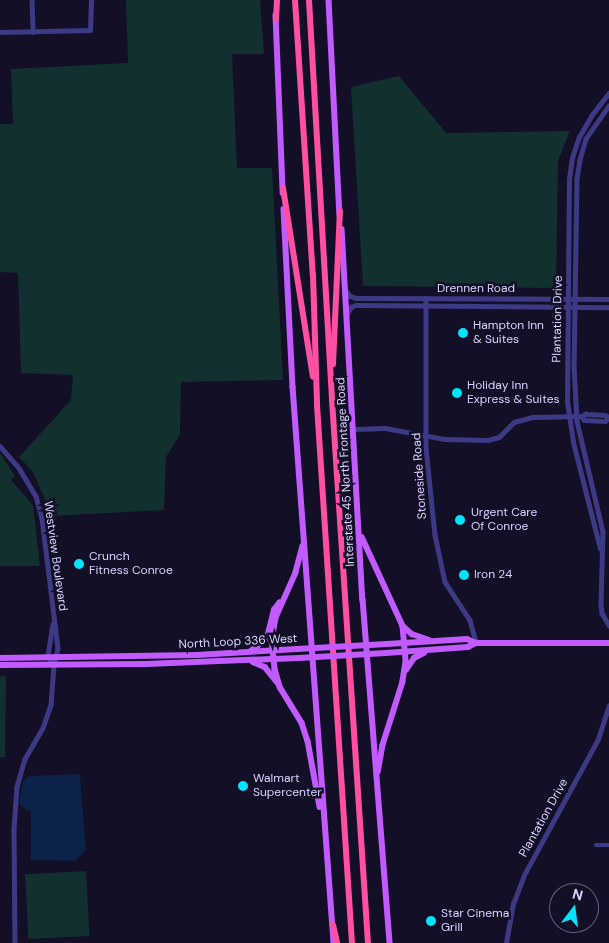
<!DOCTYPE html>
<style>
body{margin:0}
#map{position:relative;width:609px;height:943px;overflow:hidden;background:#130f26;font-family:"DM Sans",sans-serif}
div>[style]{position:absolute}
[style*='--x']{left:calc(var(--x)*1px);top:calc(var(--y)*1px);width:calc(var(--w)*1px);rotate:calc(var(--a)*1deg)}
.green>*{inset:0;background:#12302f;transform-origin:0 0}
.water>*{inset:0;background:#0c2248}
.minor>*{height:4.5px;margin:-2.25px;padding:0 2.25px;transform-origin:2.25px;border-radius:2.25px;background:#3d3a85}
.major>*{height:5.5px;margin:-2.75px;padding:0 2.75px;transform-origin:2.75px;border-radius:2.75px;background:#c25bff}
.highway>*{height:6px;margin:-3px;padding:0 3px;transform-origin:3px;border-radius:3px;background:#ff4fa3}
.major-bridge>*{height:5.5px;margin:-2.75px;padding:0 2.75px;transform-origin:2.75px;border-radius:2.75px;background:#c25bff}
.dots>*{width:14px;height:14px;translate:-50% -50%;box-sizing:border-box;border:2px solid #130f26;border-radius:50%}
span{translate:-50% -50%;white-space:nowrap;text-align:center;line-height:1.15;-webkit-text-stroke:5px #130f26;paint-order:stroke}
.street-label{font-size:12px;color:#d9d4ff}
.poi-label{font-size:12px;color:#d9d4ff}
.left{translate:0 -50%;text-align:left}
.north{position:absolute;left:549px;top:883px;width:50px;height:50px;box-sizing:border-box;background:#130f26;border:1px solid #625e7d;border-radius:50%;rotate:15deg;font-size:14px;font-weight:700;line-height:20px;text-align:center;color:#d9d4ff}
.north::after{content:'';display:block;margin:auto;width:18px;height:22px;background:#00e5ff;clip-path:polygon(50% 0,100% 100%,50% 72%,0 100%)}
</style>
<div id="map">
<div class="green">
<i style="clip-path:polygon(126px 0,260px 0,264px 54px,232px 54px,237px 168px,272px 168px,283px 380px,181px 382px,180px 434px,166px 457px,164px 510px,52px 516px,33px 472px,19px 457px,71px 400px,73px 375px,21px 373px,18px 273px,0 272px,0 124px,13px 124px,11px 69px,128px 63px)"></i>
<i style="clip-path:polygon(399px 76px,446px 133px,570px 131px,558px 161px,556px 288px,363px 286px,351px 87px)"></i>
<i style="clip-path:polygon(0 453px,15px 476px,11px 480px,33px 505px,40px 566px,0 566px)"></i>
<i style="clip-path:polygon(0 676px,6px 676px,5px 757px,0 757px)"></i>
<i style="left:86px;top:871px;width:65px;height:61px;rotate:87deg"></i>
</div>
<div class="water">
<i style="clip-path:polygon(78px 774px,80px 776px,86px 850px,75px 861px,31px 860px,31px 813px,19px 804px,23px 781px,29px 776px)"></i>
</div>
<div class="minor">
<i style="--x:32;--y:0;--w:32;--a:88"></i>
<i style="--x:0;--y:32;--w:90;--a:-1.3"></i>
<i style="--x:90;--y:30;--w:30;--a:-88"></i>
<i style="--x:609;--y:106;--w:40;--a:124.9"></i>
<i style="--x:586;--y:139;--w:22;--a:106"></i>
<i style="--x:580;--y:160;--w:20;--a:99"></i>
<i style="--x:577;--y:180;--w:185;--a:90.9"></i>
<i style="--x:574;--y:365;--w:56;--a:86.9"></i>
<i style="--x:577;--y:421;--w:114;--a:76.8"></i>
<i style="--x:603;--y:532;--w:73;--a:91.6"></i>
<i style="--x:601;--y:605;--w:8;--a:83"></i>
<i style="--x:602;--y:613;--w:14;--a:60"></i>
<i style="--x:346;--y:290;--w:7;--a:56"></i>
<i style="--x:350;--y:296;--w:6;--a:18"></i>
<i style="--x:356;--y:298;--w:253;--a:0.2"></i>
<i style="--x:426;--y:298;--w:150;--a:90"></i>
<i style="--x:426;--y:448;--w:87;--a:84.1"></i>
<i style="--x:435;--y:535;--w:48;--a:78"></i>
<i style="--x:445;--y:582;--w:45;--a:56.7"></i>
<i style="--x:470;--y:620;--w:24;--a:75"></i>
<i style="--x:347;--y:314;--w:8;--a:-60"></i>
<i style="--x:351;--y:307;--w:5;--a:-22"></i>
<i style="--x:356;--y:305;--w:253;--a:0.5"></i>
<i style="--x:582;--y:416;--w:4;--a:63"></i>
<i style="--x:584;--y:420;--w:21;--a:3"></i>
<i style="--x:605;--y:421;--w:6;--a:-45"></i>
<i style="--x:354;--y:429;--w:31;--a:-2"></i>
<i style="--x:385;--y:428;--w:61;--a:10.4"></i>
<i style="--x:445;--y:439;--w:43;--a:1.3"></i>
<i style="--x:488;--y:440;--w:11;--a:-15"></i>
<i style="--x:499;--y:437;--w:21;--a:-45"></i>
<i style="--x:514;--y:422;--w:20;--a:-15"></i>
<i style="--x:533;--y:417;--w:49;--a:-1.2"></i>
<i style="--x:582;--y:416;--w:4;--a:-34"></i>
<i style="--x:585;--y:414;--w:20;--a:3"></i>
<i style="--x:605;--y:415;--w:4;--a:27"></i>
<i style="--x:0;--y:446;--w:29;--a:49"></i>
<i style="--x:19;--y:468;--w:33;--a:59"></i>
<i style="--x:36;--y:496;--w:23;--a:75"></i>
<i style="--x:42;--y:518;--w:131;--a:83"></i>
<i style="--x:58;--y:648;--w:17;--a:103"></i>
<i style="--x:54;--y:665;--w:40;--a:94.3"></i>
<i style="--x:51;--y:705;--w:24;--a:109"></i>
<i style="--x:43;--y:728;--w:36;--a:120"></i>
<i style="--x:25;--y:759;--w:29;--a:106"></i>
<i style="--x:17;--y:787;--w:42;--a:94.1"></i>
<i style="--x:14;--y:829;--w:114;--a:89.5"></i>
<i style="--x:600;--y:549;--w:110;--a:-104.2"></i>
<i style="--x:573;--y:442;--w:40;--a:-98.5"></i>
<i style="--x:567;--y:402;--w:223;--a:-89.5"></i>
<i style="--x:569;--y:179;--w:21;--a:-82"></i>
<i style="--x:572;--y:158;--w:22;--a:-72"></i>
<i style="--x:579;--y:137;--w:24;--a:-60"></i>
<i style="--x:591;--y:116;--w:29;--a:-52"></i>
<i style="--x:53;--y:624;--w:33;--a:99"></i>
<i style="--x:48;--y:657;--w:10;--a:53"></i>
<i style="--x:596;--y:845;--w:13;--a:0"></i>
<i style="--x:506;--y:943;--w:40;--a:-80"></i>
<i style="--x:513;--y:904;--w:31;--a:-69"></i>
<i style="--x:524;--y:875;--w:155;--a:-61.4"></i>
<i style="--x:598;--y:739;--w:35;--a:-72"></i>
</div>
<div class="major">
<i style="--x:329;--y:0;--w:215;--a:87.1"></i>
<i style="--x:276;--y:15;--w:178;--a:87.7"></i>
<i style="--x:284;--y:209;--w:178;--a:87.1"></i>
<i style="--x:293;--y:387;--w:558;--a:85.78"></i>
<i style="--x:342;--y:229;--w:371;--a:86.8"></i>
<i style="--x:363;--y:599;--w:345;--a:85.5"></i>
<i style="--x:362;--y:537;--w:98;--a:65.3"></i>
<i style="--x:403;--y:626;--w:36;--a:85"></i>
<i style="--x:406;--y:662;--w:20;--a:99"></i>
<i style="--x:403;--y:682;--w:66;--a:107.6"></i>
<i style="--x:383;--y:745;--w:27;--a:100"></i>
<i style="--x:303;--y:546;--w:28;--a:105"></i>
<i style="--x:296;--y:573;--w:49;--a:114"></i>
<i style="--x:276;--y:618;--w:22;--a:100"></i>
<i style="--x:272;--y:640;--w:29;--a:84"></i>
<i style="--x:275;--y:669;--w:19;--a:74"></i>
<i style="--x:280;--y:687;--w:42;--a:58.6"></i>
<i style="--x:302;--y:723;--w:19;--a:72"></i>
<i style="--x:308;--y:741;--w:67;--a:79.7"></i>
<i style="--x:403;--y:626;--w:12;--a:42"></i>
<i style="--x:412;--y:634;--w:18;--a:19"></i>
<i style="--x:387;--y:644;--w:80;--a:-3.6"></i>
<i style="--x:467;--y:639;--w:10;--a:24"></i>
<i style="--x:251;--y:651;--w:21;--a:-39"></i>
<i style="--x:267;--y:638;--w:29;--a:-76"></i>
<i style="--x:274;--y:610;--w:9;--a:-54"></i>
<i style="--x:386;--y:653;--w:82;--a:-4.2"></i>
<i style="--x:468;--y:647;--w:9;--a:-27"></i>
<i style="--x:476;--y:643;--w:133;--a:0"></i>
<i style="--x:0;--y:658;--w:197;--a:-0.9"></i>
<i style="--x:197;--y:655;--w:100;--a:-3.4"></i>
<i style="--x:253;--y:662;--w:13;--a:23"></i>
<i style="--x:265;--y:667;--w:21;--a:51"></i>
<i style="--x:0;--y:665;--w:147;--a:-0.4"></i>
<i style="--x:147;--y:664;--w:152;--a:-2.3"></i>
<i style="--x:406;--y:670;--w:14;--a:-56"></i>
<i style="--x:414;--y:658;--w:11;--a:-27"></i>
</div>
<div class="highway">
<i style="--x:295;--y:0;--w:276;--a:86.3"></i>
<i style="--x:313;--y:275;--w:130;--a:88.2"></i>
<i style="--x:317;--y:405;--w:539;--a:86.28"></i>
<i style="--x:309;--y:0;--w:401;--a:86.7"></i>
<i style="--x:332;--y:400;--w:544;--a:86.21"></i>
<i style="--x:276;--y:19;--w:19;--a:-87"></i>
<i style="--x:283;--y:188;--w:191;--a:81"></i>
<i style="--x:333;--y:364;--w:153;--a:-87.4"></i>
<i style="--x:333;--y:925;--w:18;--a:77"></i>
</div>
<div class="major-bridge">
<i style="--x:297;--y:649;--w:90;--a:-3.2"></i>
<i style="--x:299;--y:658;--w:87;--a:-3.3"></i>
</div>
<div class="dots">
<i style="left:463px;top:333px;background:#00e5ff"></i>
<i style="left:457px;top:393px;background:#00e5ff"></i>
<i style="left:460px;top:520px;background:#00e5ff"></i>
<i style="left:79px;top:564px;background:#00e5ff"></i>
<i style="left:464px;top:575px;background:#00e5ff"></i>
<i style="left:243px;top:786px;background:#00e5ff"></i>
<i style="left:431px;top:921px;background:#00e5ff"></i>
</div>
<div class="street-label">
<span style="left:476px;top:289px">Drennen Road</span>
<span style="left:558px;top:319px;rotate:-89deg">Plantation Drive</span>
<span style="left:346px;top:472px;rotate:-93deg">Interstate 45 North Frontage Road</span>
<span style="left:420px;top:476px;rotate:-94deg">Stoneside Road</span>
<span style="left:55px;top:556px;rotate:82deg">Westview Boulevard</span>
<span style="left:238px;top:642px;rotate:-3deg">North Loop 336 West</span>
<span style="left:544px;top:818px;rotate:-61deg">Plantation Drive</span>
</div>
<div class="poi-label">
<span class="left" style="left:473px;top:333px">Hampton Inn<br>&amp; Suites</span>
<span class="left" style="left:467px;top:393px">Holiday Inn<br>Express &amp; Suites</span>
<span class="left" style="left:471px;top:520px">Urgent Care<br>Of Conroe</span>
<span class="left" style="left:89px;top:564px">Crunch<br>Fitness Conroe</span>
<span class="left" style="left:474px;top:575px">Iron 24</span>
<span class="left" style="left:253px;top:786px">Walmart<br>Supercenter</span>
<span class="left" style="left:441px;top:921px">Star Cinema<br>Grill</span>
</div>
<div class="north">N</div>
</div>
